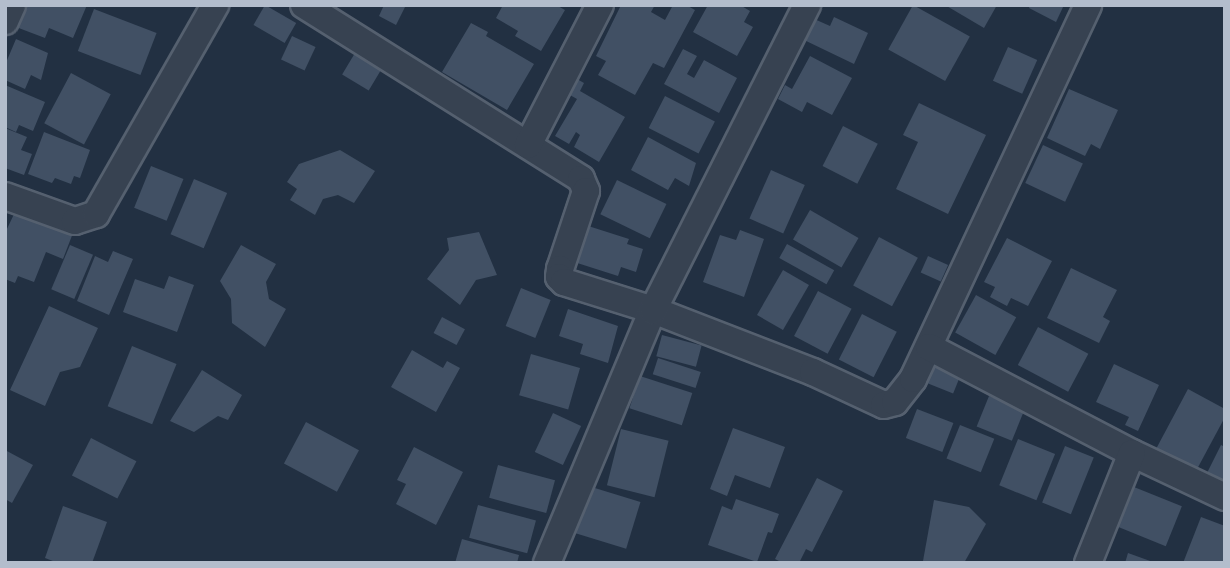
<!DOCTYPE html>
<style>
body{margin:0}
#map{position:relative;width:1230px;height:568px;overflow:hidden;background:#223042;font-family:"Asap Condensed",sans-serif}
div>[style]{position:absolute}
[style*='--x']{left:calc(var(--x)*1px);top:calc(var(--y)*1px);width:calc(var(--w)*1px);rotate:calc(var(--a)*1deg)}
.building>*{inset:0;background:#415064;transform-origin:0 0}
.roads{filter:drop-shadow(2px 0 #55606f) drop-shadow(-2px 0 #55606f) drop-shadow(0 2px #55606f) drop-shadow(0 -2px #55606f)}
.minor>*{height:26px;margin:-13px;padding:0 13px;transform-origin:13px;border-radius:13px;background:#374251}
span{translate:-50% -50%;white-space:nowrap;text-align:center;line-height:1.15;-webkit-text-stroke:7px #1c2736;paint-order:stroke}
.frame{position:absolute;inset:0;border:7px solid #b3bdcc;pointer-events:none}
</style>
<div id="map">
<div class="building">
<i style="clip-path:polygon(24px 5px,87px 5px,73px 38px,49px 28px,45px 38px,16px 27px)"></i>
<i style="left:265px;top:5px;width:36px;height:23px;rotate:30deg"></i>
<i style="clip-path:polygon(384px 5px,406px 5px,396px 25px,379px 16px)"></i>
<i style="clip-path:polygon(503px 5px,556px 5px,565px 10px,541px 51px,515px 36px,518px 31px,496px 18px)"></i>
<i style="clip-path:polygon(621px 5px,655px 5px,651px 12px,665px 20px,673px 5px,686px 5px,695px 10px,664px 68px,653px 63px,635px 95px,598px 75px,606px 61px,596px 56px)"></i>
<i style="clip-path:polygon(708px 5px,740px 5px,750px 11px,744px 22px,753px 27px,737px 56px,693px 32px)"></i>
<i style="left:913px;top:5px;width:65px;height:51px;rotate:29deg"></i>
<i style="clip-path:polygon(945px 5px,997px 5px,984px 28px)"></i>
<i style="clip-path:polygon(1030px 5px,1064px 5px,1056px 22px,1029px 8px)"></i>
<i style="left:94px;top:9px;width:67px;height:45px;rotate:21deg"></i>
<i style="clip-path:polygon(834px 17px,868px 33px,854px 64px,802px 39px,812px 18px,830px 26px)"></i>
<i style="clip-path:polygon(471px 23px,488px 32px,486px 36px,534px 64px,507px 110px,442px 72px)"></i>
<i style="left:292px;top:36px;width:26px;height:26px;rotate:25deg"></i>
<i style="clip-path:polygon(16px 39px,48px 53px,41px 80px,31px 75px,25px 89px,5px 80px,5px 65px)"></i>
<i style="left:1008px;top:47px;width:32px;height:37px;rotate:24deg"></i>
<i style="clip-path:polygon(683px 49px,697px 56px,687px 74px,694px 78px,704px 60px,737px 78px,719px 113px,664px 84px)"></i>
<i style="left:355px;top:53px;width:31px;height:25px;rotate:31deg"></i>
<i style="clip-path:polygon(810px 56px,852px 78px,832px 115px,807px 102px,802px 112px,778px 99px,785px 85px,792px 89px)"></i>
<i style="left:71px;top:73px;width:45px;height:57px;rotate:28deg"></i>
<i style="clip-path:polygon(570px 75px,584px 83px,580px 91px,625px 117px,599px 162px,574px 147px,580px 135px,576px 132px,569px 144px,555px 136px,577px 99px,561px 90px)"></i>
<i style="clip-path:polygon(5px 85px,45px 102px,33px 131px,19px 125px,16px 132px,5px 127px)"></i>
<i style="clip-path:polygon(1069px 89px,1118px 110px,1100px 149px,1091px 144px,1085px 156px,1047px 138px)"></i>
<i style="left:665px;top:96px;width:56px;height:36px;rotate:27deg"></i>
<i style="clip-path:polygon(919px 103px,986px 135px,948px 214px,896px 189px,918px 142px,903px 135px)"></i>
<i style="left:843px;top:126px;width:39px;height:45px;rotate:27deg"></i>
<i style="clip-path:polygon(5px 128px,27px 137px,21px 150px,32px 154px,24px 175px,5px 168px)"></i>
<i style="clip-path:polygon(44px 132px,90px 150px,80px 178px,74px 176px,71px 184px,55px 178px,52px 183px,28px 174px)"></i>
<i style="clip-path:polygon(648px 137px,696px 163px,689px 186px,675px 178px,668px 190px,631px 170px)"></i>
<i style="left:1043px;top:145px;width:44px;height:42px;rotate:25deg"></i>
<i style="clip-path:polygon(340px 150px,375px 171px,354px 203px,338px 195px,323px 199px,315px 215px,290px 200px,297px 189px,287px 182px,299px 164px)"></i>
<i style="left:151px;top:166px;width:35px;height:45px;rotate:22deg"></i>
<i style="left:771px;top:170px;width:37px;height:53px;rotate:24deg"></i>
<i style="left:194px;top:179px;width:36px;height:60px;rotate:23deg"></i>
<i style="left:617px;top:180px;width:55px;height:38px;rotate:26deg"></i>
<i style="clip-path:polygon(16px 210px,73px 233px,63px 259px,46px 252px,34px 282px,18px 276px,15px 283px,5px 279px,5px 233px)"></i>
<i style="left:810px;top:210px;width:56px;height:34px;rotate:30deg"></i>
<i style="clip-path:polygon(582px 224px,629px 239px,627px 244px,643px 249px,636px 272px,621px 267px,618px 276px,571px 261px)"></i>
<i style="clip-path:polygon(740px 230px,764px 239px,744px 297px,703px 282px,720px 235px,736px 240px)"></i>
<i style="clip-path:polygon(479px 232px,497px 275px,476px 280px,460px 305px,427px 279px,449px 250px,447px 238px)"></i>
<i style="left:879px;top:237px;width:44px;height:55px;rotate:28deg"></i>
<i style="clip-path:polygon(1007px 238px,1052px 261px,1028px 306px,1011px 298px,1007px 306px,990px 297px,995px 287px,984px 282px)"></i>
<i style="left:787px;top:244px;width:54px;height:16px;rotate:29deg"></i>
<i style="left:70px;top:245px;width:25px;height:48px;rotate:23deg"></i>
<i style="clip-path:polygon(241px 245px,276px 264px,266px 282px,269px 299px,286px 309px,265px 347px,232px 323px,231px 299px,220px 281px)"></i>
<i style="clip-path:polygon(113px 251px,133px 259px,109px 315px,77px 301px,95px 256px,108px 262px)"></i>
<i style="left:928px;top:256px;width:22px;height:18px;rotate:24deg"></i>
<i style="clip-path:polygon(1071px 268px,1117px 290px,1103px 317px,1110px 321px,1099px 343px,1047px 318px)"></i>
<i style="left:783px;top:270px;width:30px;height:52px;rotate:30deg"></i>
<i style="clip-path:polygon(169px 276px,194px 285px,177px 332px,123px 312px,135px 279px,164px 289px)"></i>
<i style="left:521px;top:288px;width:32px;height:41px;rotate:22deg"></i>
<i style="left:818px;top:291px;width:38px;height:51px;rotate:28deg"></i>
<i style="left:976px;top:295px;width:46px;height:43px;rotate:29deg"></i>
<i style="clip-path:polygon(49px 306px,98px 328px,80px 367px,60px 372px,45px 406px,10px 390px)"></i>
<i style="clip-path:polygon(568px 309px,618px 326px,608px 363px,580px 354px,583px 344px,559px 336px)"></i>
<i style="left:862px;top:314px;width:39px;height:51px;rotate:27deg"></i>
<i style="left:442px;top:317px;width:26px;height:18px;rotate:28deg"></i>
<i style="left:1038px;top:327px;width:57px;height:43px;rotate:28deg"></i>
<i style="left:662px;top:335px;width:41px;height:22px;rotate:15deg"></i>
<i style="left:132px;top:346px;width:48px;height:65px;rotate:22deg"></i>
<i style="clip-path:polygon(412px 350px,443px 368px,447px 361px,460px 368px,436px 412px,391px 387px)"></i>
<i style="left:531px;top:354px;width:51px;height:43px;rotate:16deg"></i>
<i style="left:658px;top:358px;width:45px;height:17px;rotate:18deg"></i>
<i style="clip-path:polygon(1114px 364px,1159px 385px,1138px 431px,1125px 425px,1129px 417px,1096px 402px)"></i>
<i style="left:933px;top:366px;width:29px;height:18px;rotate:22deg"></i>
<i style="clip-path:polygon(202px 370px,242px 395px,228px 420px,218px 416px,194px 432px,170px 421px)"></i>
<i style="left:640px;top:376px;width:55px;height:34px;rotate:18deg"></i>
<i style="clip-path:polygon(1188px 389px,1225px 409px,1225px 417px,1196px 471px,1156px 449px)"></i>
<i style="left:989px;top:396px;width:38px;height:33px;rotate:22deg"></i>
<i style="left:917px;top:409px;width:39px;height:31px;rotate:21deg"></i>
<i style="left:553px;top:413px;width:31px;height:43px;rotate:25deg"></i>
<i style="left:306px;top:422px;width:60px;height:47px;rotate:28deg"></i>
<i style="left:960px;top:425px;width:37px;height:36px;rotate:22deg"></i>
<i style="clip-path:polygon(733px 428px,785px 447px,770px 488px,735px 475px,727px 496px,710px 489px)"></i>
<i style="left:621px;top:429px;width:49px;height:58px;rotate:14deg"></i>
<i style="left:91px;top:438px;width:51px;height:42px;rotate:27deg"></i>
<i style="left:1018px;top:439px;width:40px;height:50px;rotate:22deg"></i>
<i style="clip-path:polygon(1221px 445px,1225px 447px,1225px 491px,1203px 481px)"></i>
<i style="left:1065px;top:446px;width:31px;height:61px;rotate:22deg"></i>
<i style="clip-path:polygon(414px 447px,463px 472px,436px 525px,396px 504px,406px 484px,397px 480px)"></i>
<i style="clip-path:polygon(5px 450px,33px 465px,12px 503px,5px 499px)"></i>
<i style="left:498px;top:465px;width:59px;height:34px;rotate:15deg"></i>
<i style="clip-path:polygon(817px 478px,843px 491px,812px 552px,806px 549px,799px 563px,783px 563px,775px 559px)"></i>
<i style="left:585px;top:485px;width:58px;height:49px;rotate:17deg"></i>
<i style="left:1129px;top:485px;width:57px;height:43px;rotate:22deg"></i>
<i style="clip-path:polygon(736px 499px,779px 514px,772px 533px,768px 532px,757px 562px,708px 545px,722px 506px,732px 510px)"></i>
<i style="clip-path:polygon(934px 500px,969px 507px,986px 524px,964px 563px,923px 561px)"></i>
<i style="left:478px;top:505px;width:60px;height:34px;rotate:15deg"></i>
<i style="clip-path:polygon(63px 506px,107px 522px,92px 563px,58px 563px,45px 558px)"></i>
<i style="clip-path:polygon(1201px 517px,1225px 526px,1225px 563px,1183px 563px)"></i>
<i style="clip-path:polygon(462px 539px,519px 555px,517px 563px,455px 563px)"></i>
<i style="clip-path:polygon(1128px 553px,1153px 562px,1153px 563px,1125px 563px)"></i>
</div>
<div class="roads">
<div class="minor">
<i style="--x:304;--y:5;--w:327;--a:32.1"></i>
<i style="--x:581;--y:179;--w:13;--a:67"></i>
<i style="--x:586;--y:191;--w:82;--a:108.4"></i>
<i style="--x:560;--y:269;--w:8;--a:97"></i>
<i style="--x:559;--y:277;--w:7;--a:45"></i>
<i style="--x:564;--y:282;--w:93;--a:17.5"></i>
<i style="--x:653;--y:310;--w:172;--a:21.2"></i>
<i style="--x:813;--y:372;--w:78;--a:24.9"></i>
<i style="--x:884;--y:405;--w:11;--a:-15"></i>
<i style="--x:895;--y:402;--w:29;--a:-52"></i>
<i style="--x:913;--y:379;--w:413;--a:-64.9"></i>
<i style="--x:5;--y:21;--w:17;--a:-66"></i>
<i style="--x:528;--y:145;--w:157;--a:-62.8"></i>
<i style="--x:5;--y:196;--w:74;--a:19.7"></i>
<i style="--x:75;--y:221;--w:22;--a:-18"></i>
<i style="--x:96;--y:214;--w:241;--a:-60.3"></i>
<i style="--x:929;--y:347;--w:229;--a:27.6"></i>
<i style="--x:1132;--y:453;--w:103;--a:25.3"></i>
<i style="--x:547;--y:563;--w:274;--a:-67.3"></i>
<i style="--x:653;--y:310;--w:342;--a:-63.2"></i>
<i style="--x:1088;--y:563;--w:118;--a:-68.2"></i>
</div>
</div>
<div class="frame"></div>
</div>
